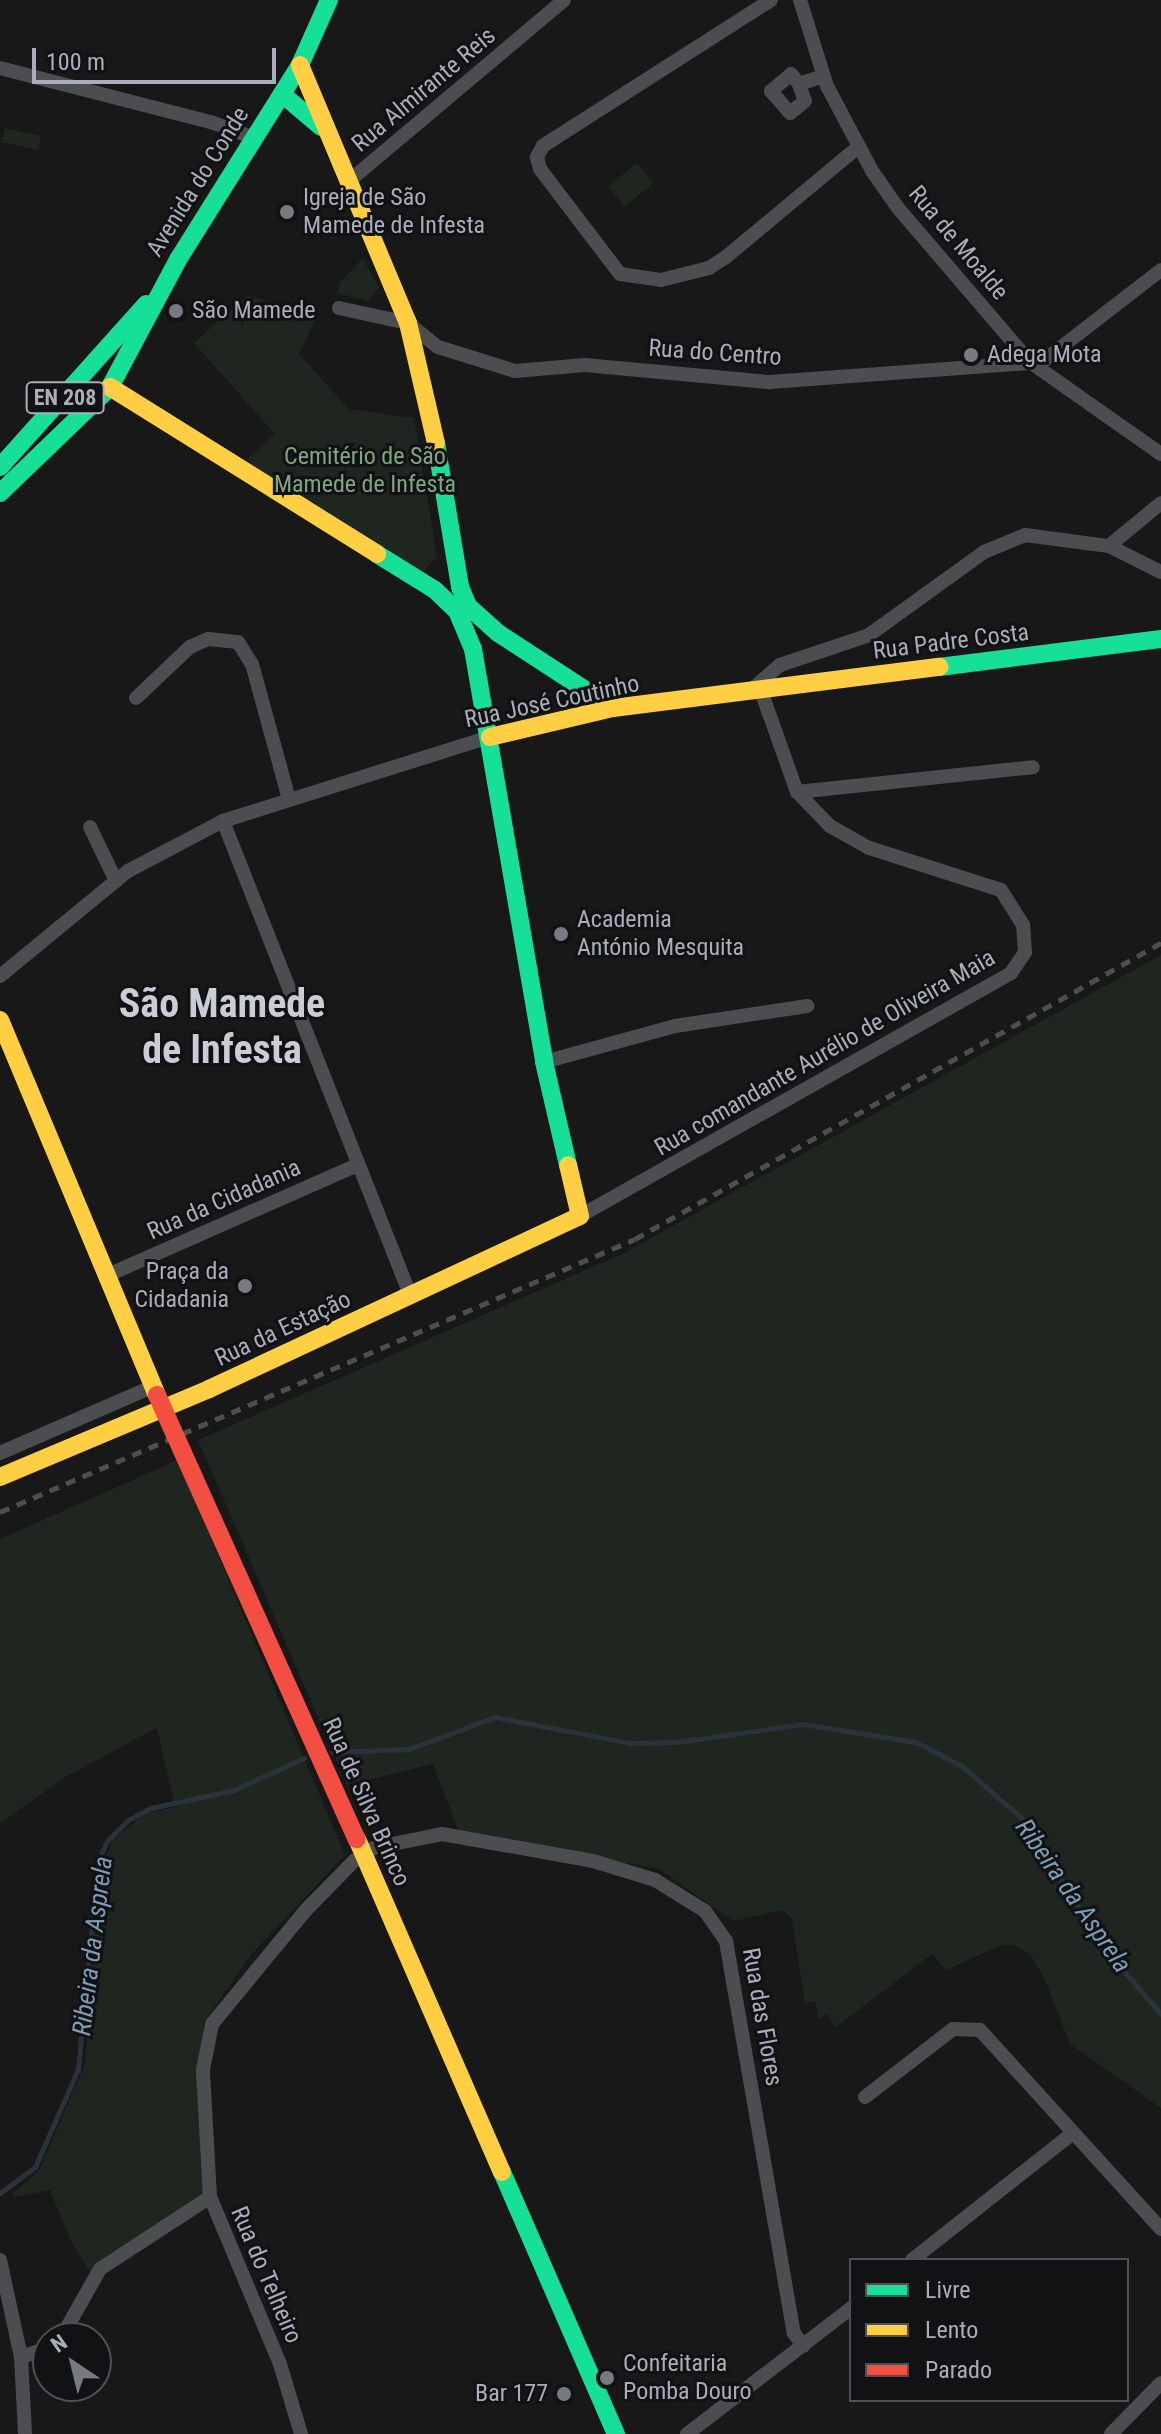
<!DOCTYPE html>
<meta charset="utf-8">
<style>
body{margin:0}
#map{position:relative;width:1161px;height:2434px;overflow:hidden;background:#181818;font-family:"Roboto Condensed",sans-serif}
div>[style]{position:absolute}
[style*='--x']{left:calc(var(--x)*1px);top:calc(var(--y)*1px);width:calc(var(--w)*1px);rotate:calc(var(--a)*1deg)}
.green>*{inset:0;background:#1e261f;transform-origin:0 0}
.stream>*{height:5px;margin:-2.5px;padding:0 2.5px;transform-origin:2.5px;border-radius:2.5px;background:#2a333b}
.street>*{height:14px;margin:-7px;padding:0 7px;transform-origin:7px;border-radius:7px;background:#4c4d51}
.fast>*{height:18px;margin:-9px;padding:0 9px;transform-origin:9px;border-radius:9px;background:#16e098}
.slow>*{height:18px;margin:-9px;padding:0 9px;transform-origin:9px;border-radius:9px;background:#ffcf43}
.rail>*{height:5px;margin-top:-2.5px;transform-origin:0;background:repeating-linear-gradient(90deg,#4c4e51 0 10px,transparent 0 18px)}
.jam-bridge>*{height:18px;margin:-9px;padding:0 9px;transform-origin:9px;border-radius:9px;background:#f24e42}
.dots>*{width:22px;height:22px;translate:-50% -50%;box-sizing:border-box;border:4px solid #121214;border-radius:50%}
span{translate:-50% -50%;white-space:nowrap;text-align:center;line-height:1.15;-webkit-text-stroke:6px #121214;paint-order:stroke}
.shield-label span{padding:2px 6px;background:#121214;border:2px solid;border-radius:6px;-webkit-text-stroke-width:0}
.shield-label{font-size:22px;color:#a9aeba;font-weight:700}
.street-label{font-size:24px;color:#a9aeba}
.poi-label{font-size:24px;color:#a9aeba}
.left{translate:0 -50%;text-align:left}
.right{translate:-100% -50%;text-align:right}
.park-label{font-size:24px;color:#7fa681}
.water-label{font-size:26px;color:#7e9cb6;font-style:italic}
.town-label{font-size:40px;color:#cacdd6;font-weight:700}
.legend{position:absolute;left:849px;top:2258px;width:280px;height:144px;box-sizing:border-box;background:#121214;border:2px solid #4e5056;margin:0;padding:10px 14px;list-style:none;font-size:24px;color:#a9aeba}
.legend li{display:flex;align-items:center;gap:16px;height:40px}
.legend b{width:40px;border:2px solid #4e5056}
.north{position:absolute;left:32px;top:2322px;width:80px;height:80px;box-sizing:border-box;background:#121214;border:2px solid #4e5056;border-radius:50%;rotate:325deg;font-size:22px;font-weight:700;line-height:32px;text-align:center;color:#a9aeba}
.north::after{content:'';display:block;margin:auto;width:28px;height:36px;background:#767a81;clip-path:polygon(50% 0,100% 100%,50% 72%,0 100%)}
.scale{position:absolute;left:32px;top:48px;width:244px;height:36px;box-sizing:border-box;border:4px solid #a9aeba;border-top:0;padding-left:10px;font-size:24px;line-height:28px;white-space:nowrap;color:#a9aeba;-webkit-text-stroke:6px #121214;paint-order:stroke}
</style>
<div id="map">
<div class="green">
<i style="left:5px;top:128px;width:37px;height:14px;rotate:13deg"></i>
<i style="left:637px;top:163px;width:26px;height:37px;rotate:51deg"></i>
<i style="clip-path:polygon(363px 258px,379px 288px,368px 301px,338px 293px,340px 282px)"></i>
<i style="clip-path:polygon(247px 295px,317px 316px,299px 354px,349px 409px,414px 418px,437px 557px,421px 574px,244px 462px,275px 434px,194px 343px)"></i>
<i style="clip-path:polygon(1161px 955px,1161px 2108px,1070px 2044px,1045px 1980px,1030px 1954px,1013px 1945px,999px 1946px,946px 1970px,932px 1954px,836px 2027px,827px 2014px,819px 2019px,815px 2001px,805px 2003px,792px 1919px,783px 1910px,733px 1921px,659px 1869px,460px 1834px,433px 1764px,347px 1785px,198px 1440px,622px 1254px)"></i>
<i style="clip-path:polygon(178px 1460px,345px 1855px,251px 1955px,204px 2022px,198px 2069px,204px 2194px,109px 2255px,91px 2273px,71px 2242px,50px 2190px,14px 2197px,13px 2193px,39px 2170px,85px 2064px,98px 1875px,113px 1839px,146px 1813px,175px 1807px,157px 1728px,67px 1776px,0 1823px,0 1539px)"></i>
</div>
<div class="stream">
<i style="--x:332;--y:1752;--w:77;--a:-2.2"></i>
<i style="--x:409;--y:1749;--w:92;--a:-20.4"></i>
<i style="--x:495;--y:1717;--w:137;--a:10.9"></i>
<i style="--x:630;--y:1743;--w:47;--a:-1.2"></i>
<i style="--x:677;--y:1742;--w:127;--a:-8.1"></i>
<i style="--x:803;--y:1724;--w:114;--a:9.1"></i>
<i style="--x:916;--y:1742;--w:52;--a:27.6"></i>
<i style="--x:962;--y:1766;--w:85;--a:41.2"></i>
<i style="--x:1026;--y:1822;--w:147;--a:58.4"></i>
<i style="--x:1103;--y:1947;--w:89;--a:49.1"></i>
<i style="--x:0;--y:2193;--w:44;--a:-36.6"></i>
<i style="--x:35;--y:2167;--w:107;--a:-66.3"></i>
<i style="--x:78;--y:2069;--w:209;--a:-84.5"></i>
<i style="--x:98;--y:1861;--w:22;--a:-66"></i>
<i style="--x:107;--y:1841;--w:30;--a:-45"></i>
<i style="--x:128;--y:1820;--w:26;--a:-28"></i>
<i style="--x:151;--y:1808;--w:85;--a:-12.2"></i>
<i style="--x:234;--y:1790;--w:77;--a:-24.6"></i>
</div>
<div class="street">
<i style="--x:771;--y:0;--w:271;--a:147.4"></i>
<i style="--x:543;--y:146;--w:13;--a:119"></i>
<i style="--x:537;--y:157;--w:12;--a:76"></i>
<i style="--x:540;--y:169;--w:132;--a:52.7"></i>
<i style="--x:620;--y:274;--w:41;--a:8.3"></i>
<i style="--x:661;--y:280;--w:49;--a:-14"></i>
<i style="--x:709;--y:268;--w:20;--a:-33"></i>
<i style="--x:726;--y:257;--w:173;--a:-39.8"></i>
<i style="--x:800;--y:0;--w:90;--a:72.6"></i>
<i style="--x:827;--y:86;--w:96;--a:62.1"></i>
<i style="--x:872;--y:171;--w:45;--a:54.9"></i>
<i style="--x:898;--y:208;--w:203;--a:49.4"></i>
<i style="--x:1030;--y:362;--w:160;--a:35.1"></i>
<i style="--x:0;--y:68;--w:218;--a:14.4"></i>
<i style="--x:211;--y:122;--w:46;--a:20.4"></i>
<i style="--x:799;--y:84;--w:18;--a:71"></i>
<i style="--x:805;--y:101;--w:19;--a:141"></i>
<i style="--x:790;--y:113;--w:29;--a:-131"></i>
<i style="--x:771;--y:91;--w:26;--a:-40"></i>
<i style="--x:791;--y:74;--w:13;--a:51"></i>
<i style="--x:799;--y:84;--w:25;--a:-18"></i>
<i style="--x:348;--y:182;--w:282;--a:-40.1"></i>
<i style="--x:339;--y:308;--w:71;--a:12.3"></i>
<i style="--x:408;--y:323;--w:38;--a:39"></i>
<i style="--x:438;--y:347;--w:81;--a:17.3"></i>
<i style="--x:515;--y:371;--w:70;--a:-4.9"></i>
<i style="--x:585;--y:365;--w:186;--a:5.3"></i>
<i style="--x:770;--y:382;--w:273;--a:-4.2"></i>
<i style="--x:1042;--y:362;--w:150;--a:-37.7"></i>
<i style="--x:1109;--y:546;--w:58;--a:26.6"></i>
<i style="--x:750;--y:691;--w:40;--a:-41"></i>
<i style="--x:780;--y:665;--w:94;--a:-18.6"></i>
<i style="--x:869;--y:635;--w:142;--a:-35.8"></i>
<i style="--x:984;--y:552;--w:44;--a:-22.5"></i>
<i style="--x:1025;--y:535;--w:85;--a:7.5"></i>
<i style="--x:1109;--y:546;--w:67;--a:-39.6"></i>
<i style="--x:136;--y:698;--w:74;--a:-43.4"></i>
<i style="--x:190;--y:647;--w:20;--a:-24"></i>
<i style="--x:208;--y:639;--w:30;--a:6"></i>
<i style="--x:238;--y:642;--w:26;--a:58"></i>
<i style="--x:252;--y:664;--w:140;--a:74.7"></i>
<i style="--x:797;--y:792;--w:237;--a:-6"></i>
<i style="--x:223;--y:821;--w:512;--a:68.45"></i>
<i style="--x:90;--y:827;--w:60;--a:64.3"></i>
<i style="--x:0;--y:976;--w:166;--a:-39.4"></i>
<i style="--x:128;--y:871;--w:107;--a:-27.8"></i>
<i style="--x:223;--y:821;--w:280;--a:-17.5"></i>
<i style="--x:544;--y:1062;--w:136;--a:-15.4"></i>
<i style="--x:675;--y:1026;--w:134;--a:-8.6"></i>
<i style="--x:580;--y:1216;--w:495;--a:-29.4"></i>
<i style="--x:1011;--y:973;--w:25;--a:-56"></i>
<i style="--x:1025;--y:952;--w:27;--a:-94"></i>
<i style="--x:1023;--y:925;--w:41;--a:-122.2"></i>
<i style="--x:1001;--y:890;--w:139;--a:-162.3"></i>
<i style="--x:869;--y:848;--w:45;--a:-150.6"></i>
<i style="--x:830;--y:826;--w:47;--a:-134.1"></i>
<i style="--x:797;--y:792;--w:107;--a:-109.6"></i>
<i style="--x:108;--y:1275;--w:272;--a:-23.8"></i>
<i style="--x:0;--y:1453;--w:168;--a:-23.5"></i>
<i style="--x:865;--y:2097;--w:111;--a:-37.7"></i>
<i style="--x:953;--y:2029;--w:27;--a:2"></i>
<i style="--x:980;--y:2030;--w:269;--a:47.7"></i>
<i style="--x:0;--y:2260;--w:99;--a:77.8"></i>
<i style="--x:21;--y:2357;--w:77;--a:87"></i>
<i style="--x:912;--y:2260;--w:201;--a:-38.3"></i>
<i style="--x:61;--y:2338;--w:79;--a:-60.5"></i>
<i style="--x:100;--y:2269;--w:131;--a:-33.2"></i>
<i style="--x:21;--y:2357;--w:28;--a:-18"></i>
<i style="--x:301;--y:2434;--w:73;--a:-106.7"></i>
<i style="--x:280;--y:2364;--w:181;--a:-112.7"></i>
<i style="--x:210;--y:2197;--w:127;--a:-93.2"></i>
<i style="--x:203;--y:2070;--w:47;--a:-78.9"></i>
<i style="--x:212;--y:2024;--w:148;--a:-50.5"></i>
<i style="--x:306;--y:1910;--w:69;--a:-45.6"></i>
<i style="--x:354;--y:1861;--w:23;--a:-34"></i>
<i style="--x:373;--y:1848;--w:70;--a:-11.5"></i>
<i style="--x:442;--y:1834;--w:153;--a:10.1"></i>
<i style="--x:593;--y:1861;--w:65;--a:17"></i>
<i style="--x:655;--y:1880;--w:59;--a:31.8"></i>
<i style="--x:705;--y:1911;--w:37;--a:55"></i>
<i style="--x:726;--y:1941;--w:398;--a:80.2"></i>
<i style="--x:794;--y:2333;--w:16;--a:55"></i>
<i style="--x:687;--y:2434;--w:207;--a:-37.5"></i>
<i style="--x:1111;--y:2434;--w:71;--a:-45.6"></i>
</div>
<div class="fast">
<i style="--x:282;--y:94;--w:51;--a:40.2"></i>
<i style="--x:436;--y:443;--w:146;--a:80.5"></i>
<i style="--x:460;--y:587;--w:21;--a:67"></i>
<i style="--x:468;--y:606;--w:40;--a:42"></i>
<i style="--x:498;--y:633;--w:137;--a:33.1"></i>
<i style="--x:0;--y:467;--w:219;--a:-48.1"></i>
<i style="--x:0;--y:493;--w:153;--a:-43.9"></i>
<i style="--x:110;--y:387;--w:146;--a:-61.9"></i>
<i style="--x:179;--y:258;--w:228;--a:-57.9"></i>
<i style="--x:300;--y:65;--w:71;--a:-66"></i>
<i style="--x:377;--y:554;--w:68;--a:31.8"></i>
<i style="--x:435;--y:590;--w:30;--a:44"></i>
<i style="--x:457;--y:611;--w:41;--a:67.2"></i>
<i style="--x:473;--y:649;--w:419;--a:80.2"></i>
<i style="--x:544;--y:1062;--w:106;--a:76.9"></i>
<i style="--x:939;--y:667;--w:224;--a:-7.2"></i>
<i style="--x:502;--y:2172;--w:286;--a:66.5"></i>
</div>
<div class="slow">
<i style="--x:300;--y:65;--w:280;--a:67.3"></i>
<i style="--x:408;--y:323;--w:123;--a:76.9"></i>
<i style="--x:110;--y:387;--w:315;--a:32"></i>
<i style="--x:490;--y:737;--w:126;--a:-13.3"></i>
<i style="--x:613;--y:708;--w:329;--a:-7.2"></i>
<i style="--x:0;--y:1020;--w:407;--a:67.3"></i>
<i style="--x:0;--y:1477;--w:227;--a:-22.8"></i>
<i style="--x:209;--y:1389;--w:409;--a:-25"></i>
<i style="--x:580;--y:1216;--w:52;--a:-103.2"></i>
<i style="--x:357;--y:1839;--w:363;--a:66.5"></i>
</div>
<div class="rail">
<i style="--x:0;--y:1512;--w:691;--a:-23.26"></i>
<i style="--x:635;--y:1239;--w:604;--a:-29.37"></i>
</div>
<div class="jam-bridge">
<i style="--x:157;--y:1395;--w:487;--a:65.8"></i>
</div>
<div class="dots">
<i style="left:287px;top:212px;background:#767a81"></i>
<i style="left:176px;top:311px;background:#767a81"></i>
<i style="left:971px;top:355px;background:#767a81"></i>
<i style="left:561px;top:934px;background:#767a81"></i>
<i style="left:245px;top:1286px;background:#767a81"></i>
<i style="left:607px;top:2378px;background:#767a81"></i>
<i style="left:564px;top:2394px;background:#767a81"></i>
</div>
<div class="shield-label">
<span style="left:65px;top:398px">EN 208</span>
</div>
<div class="street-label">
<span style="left:424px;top:90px;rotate:-40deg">Rua Almirante Reis</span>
<span style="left:198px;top:182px;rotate:-58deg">Avenida do Conde</span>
<span style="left:958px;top:243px;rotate:50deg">Rua de Moalde</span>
<span style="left:715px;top:353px;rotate:4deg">Rua do Centro</span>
<span style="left:951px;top:642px;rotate:-7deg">Rua Padre Costa</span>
<span style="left:552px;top:702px;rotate:-12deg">Rua José Coutinho</span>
<span style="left:825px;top:1053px;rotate:-30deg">Rua comandante Aurélio de Oliveira Maia</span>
<span style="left:224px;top:1200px;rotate:-24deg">Rua da Cidadania</span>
<span style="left:283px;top:1329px;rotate:-25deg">Rua da Estação</span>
<span style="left:366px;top:1802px;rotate:66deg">Rua de Silva Brinco</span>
<span style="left:762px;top:2017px;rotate:80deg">Rua das Flores</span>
<span style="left:266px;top:2275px;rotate:67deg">Rua do Telheiro</span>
</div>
<div class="poi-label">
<span class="left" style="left:303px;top:212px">Igreja de São<br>Mamede de Infesta</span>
<span class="left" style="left:192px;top:311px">São Mamede</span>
<span class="left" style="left:987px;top:355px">Adega Mota</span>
<span class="left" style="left:577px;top:934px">Academia<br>António Mesquita</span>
<span class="right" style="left:229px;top:1286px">Praça da<br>Cidadania</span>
<span class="left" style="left:623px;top:2378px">Confeitaria<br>Pomba Douro</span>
<span class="right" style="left:548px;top:2394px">Bar 177</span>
</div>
<div class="park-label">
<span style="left:365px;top:471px">Cemitério de São<br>Mamede de Infesta</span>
</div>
<div class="water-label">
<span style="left:1073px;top:1896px;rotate:55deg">Ribeira da Asprela</span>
<span style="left:93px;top:1946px;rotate:-83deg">Ribeira da Asprela</span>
</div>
<div class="town-label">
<span style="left:222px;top:1027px">São Mamede<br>de Infesta</span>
</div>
<ul class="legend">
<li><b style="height:10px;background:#16e098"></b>Livre</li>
<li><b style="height:10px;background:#ffcf43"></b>Lento</li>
<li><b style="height:10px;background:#f24e42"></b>Parado</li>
</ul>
<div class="north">N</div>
<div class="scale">100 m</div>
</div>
